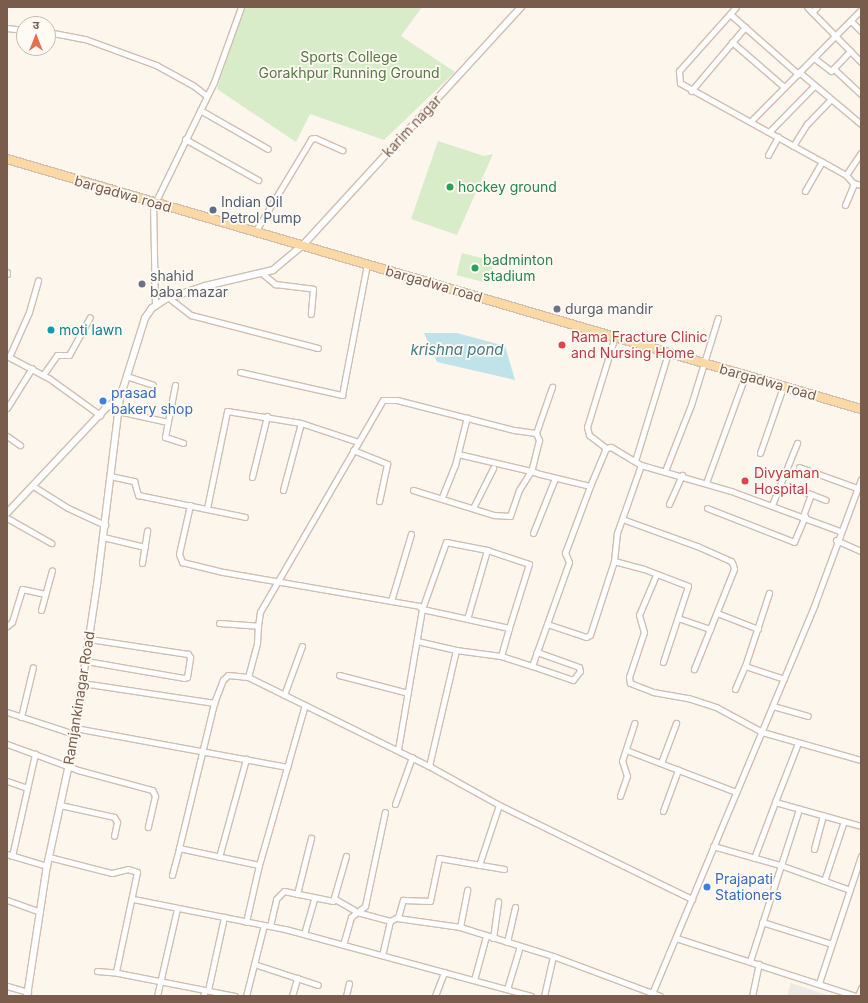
<!DOCTYPE html>
<meta charset="utf-8">
<style>
body{margin:0}
#map{position:relative;width:868px;height:1003px;overflow:hidden;background:#fdf6ec;font-family:Inter,"Noto Sans Devanagari",sans-serif}
div>[style]{position:absolute}
[style*='--x']{left:calc(var(--x)*1px);top:calc(var(--y)*1px);width:calc(var(--w)*1px);rotate:calc(var(--a)*1deg)}
.industrial>*{inset:0;background:#efe9e4}
.green>*{inset:0;background:#d8ecc9;transform-origin:0 0}
.water>*{inset:0;background:#bfe3e8}
.roads{filter:drop-shadow(1px 0 #d1beb0) drop-shadow(-1px 0 #d1beb0) drop-shadow(0 1px #d1beb0) drop-shadow(0 -1px #d1beb0)}
.minor>*{height:5px;margin:-2.5px;padding:0 2.5px;transform-origin:2.5px;border-radius:2.5px;background:#fff}
.tertiary>*{height:6px;margin:-3px;padding:0 3px;transform-origin:3px;border-radius:3px;background:#fff}
.primary>*{height:8px;margin:-4px;padding:0 4px;transform-origin:4px;border-radius:4px;background:#fbd9a5}
.dots>*{width:11px;height:11px;translate:-50% -50%;box-sizing:border-box;border:2px solid #fffaf3;border-radius:50%}
span{translate:-50% -50%;white-space:nowrap;text-align:center;line-height:1.15;-webkit-text-stroke:3.5px #fffaf3;paint-order:stroke}
.park-label{font-size:14px;color:#537a41}
.street-label{font-size:14px;color:#7a5c4d}
.leisure-label{font-size:14px;color:#27864d}
.left{translate:0 -50%;text-align:left}
.service-label{font-size:14px;color:#4e5e75}
.worship-label{font-size:14px;color:#5b616d}
.culture-label{font-size:14px;color:#0d838f}
.health-label{font-size:14px;color:#be3a42}
.shop-label{font-size:14px;color:#366cbe}
.water-label{font-size:15px;color:#437c86;font-style:italic}
.frame{position:absolute;inset:0;border:8px solid #7a5c4d;pointer-events:none}
.north{position:absolute;left:16px;top:16px;width:40px;height:40px;box-sizing:border-box;background:#fffaf3;border:1px solid #cabbb1;border-radius:50%;rotate:0deg;font-size:11px;font-weight:700;line-height:16px;text-align:center;color:#7a5c4d}
.north::after{content:'';display:block;margin:auto;width:14px;height:18px;background:#e76f51;clip-path:polygon(50% 0,100% 100%,50% 72%,0 100%)}
</style>
<div id="map">
<div class="industrial">
<i style="clip-path:polygon(791px 983px,830px 996px,787px 996px)"></i>
</div>
<div class="green">
<i style="clip-path:polygon(244px 7px,422px 7px,401px 36px,455px 72px,384px 140px,310px 114px,296px 142px,217px 89px)"></i>
<i style="clip-path:polygon(438px 141px,484px 156px,493px 154px,457px 235px,411px 219px)"></i>
<i style="left:462px;top:253px;width:33px;height:23px;rotate:14deg"></i>
</div>
<div class="water">
<i style="clip-path:polygon(424px 333px,457px 333px,505px 346px,515px 380px,437px 362px)"></i>
</div>
<div class="roads">
<div class="minor">
<i style="--x:736;--y:7;--w:86;--a:131.7"></i>
<i style="--x:679;--y:71;--w:12;--a:85"></i>
<i style="--x:680;--y:83;--w:190;--a:29"></i>
<i style="--x:807;--y:7;--w:77;--a:45.5"></i>
<i style="--x:812;--y:12;--w:7;--a:-45"></i>
<i style="--x:730;--y:14;--w:91;--a:41.4"></i>
<i style="--x:851;--y:21;--w:14;--a:45"></i>
<i style="--x:7;--y:28;--w:17;--a:7"></i>
<i style="--x:48;--y:32;--w:38;--a:11"></i>
<i style="--x:85;--y:39;--w:76;--a:20.1"></i>
<i style="--x:156;--y:65;--w:43;--a:28.9"></i>
<i style="--x:194;--y:86;--w:16;--a:38"></i>
<i style="--x:732;--y:42;--w:69;--a:40.9"></i>
<i style="--x:814;--y:58;--w:21;--a:37"></i>
<i style="--x:831;--y:71;--w:28;--a:-46"></i>
<i style="--x:834;--y:69;--w:37;--a:43"></i>
<i style="--x:799;--y:72;--w:81;--a:40"></i>
<i style="--x:691;--y:91;--w:84;--a:-49.8"></i>
<i style="--x:200;--y:110;--w:78;--a:29.8"></i>
<i style="--x:751;--y:121;--w:156;--a:-45.3"></i>
<i style="--x:769;--y:132;--w:64;--a:-45.6"></i>
<i style="--x:185;--y:139;--w:84;--a:29.3"></i>
<i style="--x:793;--y:146;--w:26;--a:-58"></i>
<i style="--x:807;--y:124;--w:33;--a:-46"></i>
<i style="--x:768;--y:155;--w:21;--a:-61"></i>
<i style="--x:853;--y:183;--w:8;--a:14"></i>
<i style="--x:805;--y:191;--w:34;--a:-60"></i>
<i style="--x:153;--y:202;--w:104;--a:88.9"></i>
<i style="--x:155;--y:203;--w:135;--a:-64"></i>
<i style="--x:214;--y:82;--w:80;--a:-70.2"></i>
<i style="--x:845;--y:205;--w:23;--a:-67"></i>
<i style="--x:854;--y:184;--w:12;--a:-132"></i>
<i style="--x:846;--y:175;--w:27;--a:-56"></i>
<i style="--x:255;--y:232;--w:109;--a:-58.9"></i>
<i style="--x:311;--y:139;--w:4;--a:-14"></i>
<i style="--x:315;--y:138;--w:30;--a:24"></i>
<i style="--x:7;--y:274;--w:2;--a:-90"></i>
<i style="--x:263;--y:274;--w:16;--a:40"></i>
<i style="--x:275;--y:284;--w:38;--a:7"></i>
<i style="--x:313;--y:289;--w:25;--a:95"></i>
<i style="--x:169;--y:298;--w:28;--a:38"></i>
<i style="--x:191;--y:315;--w:131;--a:14.6"></i>
<i style="--x:7;--y:356;--w:49;--a:28.1"></i>
<i style="--x:50;--y:379;--w:62;--a:35.8"></i>
<i style="--x:9;--y:357;--w:49;--a:-66"></i>
<i style="--x:29;--y:312;--w:33;--a:-74"></i>
<i style="--x:240;--y:372;--w:105;--a:12.7"></i>
<i style="--x:342;--y:395;--w:133;--a:-79.2"></i>
<i style="--x:43;--y:375;--w:24;--a:-55"></i>
<i style="--x:57;--y:355;--w:12;--a:0"></i>
<i style="--x:69;--y:355;--w:43;--a:-61.1"></i>
<i style="--x:126;--y:376;--w:28;--a:18"></i>
<i style="--x:175;--y:385;--w:53;--a:100.9"></i>
<i style="--x:165;--y:437;--w:19;--a:18"></i>
<i style="--x:7;--y:408;--w:47;--a:-58"></i>
<i style="--x:118;--y:411;--w:51;--a:12.4"></i>
<i style="--x:536;--y:433;--w:8;--a:67"></i>
<i style="--x:539;--y:440;--w:32;--a:104"></i>
<i style="--x:531;--y:471;--w:9;--a:18"></i>
<i style="--x:540;--y:474;--w:51;--a:13.5"></i>
<i style="--x:590;--y:486;--w:41;--a:-67.2"></i>
<i style="--x:606;--y:448;--w:5;--a:-11"></i>
<i style="--x:611;--y:447;--w:35;--a:31"></i>
<i style="--x:641;--y:465;--w:94;--a:16.1"></i>
<i style="--x:731;--y:491;--w:116;--a:20.2"></i>
<i style="--x:7;--y:436;--w:16;--a:35"></i>
<i style="--x:606;--y:448;--w:21;--a:-143"></i>
<i style="--x:589;--y:435;--w:8;--a:-104"></i>
<i style="--x:587;--y:427;--w:95;--a:-72.9"></i>
<i style="--x:353;--y:450;--w:37;--a:22"></i>
<i style="--x:387;--y:464;--w:38;--a:102"></i>
<i style="--x:760;--y:453;--w:70;--a:-70.8"></i>
<i style="--x:635;--y:461;--w:113;--a:-73"></i>
<i style="--x:799;--y:467;--w:62;--a:19.9"></i>
<i style="--x:665;--y:471;--w:71;--a:-68.5"></i>
<i style="--x:691;--y:405;--w:91;--a:-72.8"></i>
<i style="--x:110;--y:476;--w:25;--a:12"></i>
<i style="--x:134;--y:481;--w:15;--a:74"></i>
<i style="--x:138;--y:495;--w:109;--a:11.6"></i>
<i style="--x:252;--y:477;--w:63;--a:-76.2"></i>
<i style="--x:706;--y:483;--w:114;--a:-70"></i>
<i style="--x:33;--y:486;--w:41;--a:32.2"></i>
<i style="--x:68;--y:508;--w:41;--a:24.7"></i>
<i style="--x:792;--y:487;--w:36;--a:21"></i>
<i style="--x:283;--y:490;--w:69;--a:-75"></i>
<i style="--x:413;--y:490;--w:85;--a:17.2"></i>
<i style="--x:494;--y:515;--w:16;--a:4"></i>
<i style="--x:510;--y:516;--w:28;--a:-71"></i>
<i style="--x:519;--y:490;--w:22;--a:-58"></i>
<i style="--x:531;--y:471;--w:75;--a:-166.9"></i>
<i style="--x:442;--y:497;--w:35;--a:-68"></i>
<i style="--x:455;--y:465;--w:49;--a:-76"></i>
<i style="--x:669;--y:504;--w:32;--a:-66"></i>
<i style="--x:190;--y:505;--w:50;--a:102.7"></i>
<i style="--x:179;--y:554;--w:9;--a:69"></i>
<i style="--x:182;--y:562;--w:42;--a:13.7"></i>
<i style="--x:223;--y:572;--w:199;--a:9.8"></i>
<i style="--x:419;--y:606;--w:4;--a:45"></i>
<i style="--x:422;--y:609;--w:143;--a:99.7"></i>
<i style="--x:772;--y:505;--w:67;--a:-68"></i>
<i style="--x:207;--y:508;--w:99;--a:-78.3"></i>
<i style="--x:227;--y:411;--w:75;--a:9.2"></i>
<i style="--x:301;--y:423;--w:60;--a:18.4"></i>
<i style="--x:473;--y:508;--w:45;--a:-63.4"></i>
<i style="--x:707;--y:508;--w:93;--a:21.3"></i>
<i style="--x:794;--y:542;--w:28;--a:-67"></i>
<i style="--x:803;--y:516;--w:23;--a:-70"></i>
<i style="--x:7;--y:518;--w:51;--a:29.6"></i>
<i style="--x:622;--y:519;--w:80;--a:19.8"></i>
<i style="--x:697;--y:546;--w:37;--a:24"></i>
<i style="--x:731;--y:561;--w:4;--a:63"></i>
<i style="--x:733;--y:565;--w:4;--a:76"></i>
<i style="--x:734;--y:569;--w:108;--a:111.8"></i>
<i style="--x:533;--y:533;--w:59;--a:-68.2"></i>
<i style="--x:103;--y:537;--w:43;--a:13.4"></i>
<i style="--x:836;--y:540;--w:27;--a:24"></i>
<i style="--x:446;--y:542;--w:42;--a:11"></i>
<i style="--x:487;--y:550;--w:44;--a:18.4"></i>
<i style="--x:529;--y:564;--w:67;--a:107.4"></i>
<i style="--x:509;--y:628;--w:89;--a:-167.7"></i>
<i style="--x:422;--y:609;--w:71;--a:-70.3"></i>
<i style="--x:614;--y:561;--w:31;--a:15"></i>
<i style="--x:644;--y:569;--w:47;--a:21.1"></i>
<i style="--x:688;--y:586;--w:80;--a:108.2"></i>
<i style="--x:142;--y:563;--w:33;--a:-81"></i>
<i style="--x:656;--y:575;--w:43;--a:113"></i>
<i style="--x:639;--y:615;--w:18;--a:74"></i>
<i style="--x:644;--y:632;--w:47;--a:108.4"></i>
<i style="--x:629;--y:677;--w:6;--a:81"></i>
<i style="--x:630;--y:683;--w:25;--a:21"></i>
<i style="--x:653;--y:692;--w:36;--a:10"></i>
<i style="--x:688;--y:698;--w:29;--a:18"></i>
<i style="--x:716;--y:707;--w:52;--a:28.5"></i>
<i style="--x:762;--y:732;--w:103;--a:15.8"></i>
<i style="--x:391;--y:601;--w:70;--a:-73.4"></i>
<i style="--x:41;--y:610;--w:41;--a:-74.6"></i>
<i style="--x:717;--y:613;--w:44;--a:21.3"></i>
<i style="--x:678;--y:618;--w:34;--a:19"></i>
<i style="--x:467;--y:619;--w:72;--a:-73.8"></i>
<i style="--x:219;--y:623;--w:39;--a:4"></i>
<i style="--x:258;--y:626;--w:14;--a:-82"></i>
<i style="--x:260;--y:612;--w:245;--a:-59.9"></i>
<i style="--x:383;--y:400;--w:14;--a:0"></i>
<i style="--x:397;--y:400;--w:121;--a:14.4"></i>
<i style="--x:514;--y:430;--w:22;--a:8"></i>
<i style="--x:536;--y:433;--w:49;--a:-70.8"></i>
<i style="--x:547;--y:624;--w:41;--a:18.4"></i>
<i style="--x:586;--y:637;--w:4;--a:-27"></i>
<i style="--x:590;--y:635;--w:78;--a:-72"></i>
<i style="--x:614;--y:561;--w:28;--a:-84"></i>
<i style="--x:617;--y:533;--w:72;--a:-70.6"></i>
<i style="--x:7;--y:626;--w:6;--a:-39"></i>
<i style="--x:12;--y:622;--w:34;--a:-73"></i>
<i style="--x:22;--y:589;--w:24;--a:12"></i>
<i style="--x:417;--y:641;--w:40;--a:13"></i>
<i style="--x:501;--y:656;--w:29;--a:-74"></i>
<i style="--x:86;--y:661;--w:99;--a:9.8"></i>
<i style="--x:184;--y:678;--w:3;--a:-18"></i>
<i style="--x:187;--y:677;--w:20;--a:-81"></i>
<i style="--x:190;--y:657;--w:4;--a:-124"></i>
<i style="--x:188;--y:654;--w:100;--a:-171.4"></i>
<i style="--x:532;--y:666;--w:43;--a:18.9"></i>
<i style="--x:573;--y:680;--w:11;--a:-52"></i>
<i style="--x:580;--y:671;--w:4;--a:-104"></i>
<i style="--x:579;--y:667;--w:45;--a:-160.3"></i>
<i style="--x:745;--y:666;--w:41;--a:18.4"></i>
<i style="--x:339;--y:675;--w:71;--a:14.6"></i>
<i style="--x:248;--y:677;--w:35;--a:-75"></i>
<i style="--x:257;--y:643;--w:17;--a:-87"></i>
<i style="--x:82;--y:683;--w:134;--a:8.6"></i>
<i style="--x:735;--y:689;--w:25;--a:-67"></i>
<i style="--x:745;--y:666;--w:77;--a:-71.8"></i>
<i style="--x:284;--y:695;--w:52;--a:-69.8"></i>
<i style="--x:773;--y:706;--w:36;--a:16"></i>
<i style="--x:7;--y:712;--w:71;--a:18.2"></i>
<i style="--x:21;--y:717;--w:51;--a:-76.5"></i>
<i style="--x:75;--y:728;--w:216;--a:10.4"></i>
<i style="--x:7;--y:744;--w:76;--a:20.1"></i>
<i style="--x:78;--y:770;--w:77;--a:15.1"></i>
<i style="--x:152;--y:790;--w:7;--a:63"></i>
<i style="--x:155;--y:796;--w:32;--a:103"></i>
<i style="--x:626;--y:750;--w:118;--a:20.9"></i>
<i style="--x:661;--y:763;--w:43;--a:-69.4"></i>
<i style="--x:429;--y:766;--w:119;--a:-76.9"></i>
<i style="--x:456;--y:650;--w:45;--a:7.6"></i>
<i style="--x:501;--y:656;--w:33;--a:18"></i>
<i style="--x:532;--y:666;--w:110;--a:-70.4"></i>
<i style="--x:569;--y:562;--w:10;--a:-114"></i>
<i style="--x:565;--y:553;--w:72;--a:-69.5"></i>
<i style="--x:7;--y:781;--w:21;--a:19"></i>
<i style="--x:620;--y:796;--w:21;--a:-71"></i>
<i style="--x:627;--y:776;--w:16;--a:-108"></i>
<i style="--x:622;--y:761;--w:40;--a:-72"></i>
<i style="--x:775;--y:802;--w:63;--a:-68.7"></i>
<i style="--x:395;--y:804;--w:50;--a:-70.1"></i>
<i style="--x:60;--y:805;--w:55;--a:12.5"></i>
<i style="--x:114;--y:817;--w:6;--a:59"></i>
<i style="--x:117;--y:822;--w:14;--a:102"></i>
<i style="--x:663;--y:811;--w:44;--a:-69.9"></i>
<i style="--x:713;--y:846;--w:70;--a:15.8"></i>
<i style="--x:780;--y:865;--w:74;--a:19.7"></i>
<i style="--x:814;--y:849;--w:35;--a:-75"></i>
<i style="--x:7;--y:854;--w:42;--a:16.7"></i>
<i style="--x:12;--y:856;--w:105;--a:-77.3"></i>
<i style="--x:49;--y:857;--w:65;--a:14.3"></i>
<i style="--x:112;--y:873;--w:16;--a:-14"></i>
<i style="--x:128;--y:869;--w:9;--a:18"></i>
<i style="--x:137;--y:872;--w:102;--a:101.9"></i>
<i style="--x:219;--y:857;--w:102;--a:-74.6"></i>
<i style="--x:754;--y:858;--w:60;--a:-69.4"></i>
<i style="--x:775;--y:802;--w:89;--a:15.6"></i>
<i style="--x:259;--y:865;--w:82;--a:-168"></i>
<i style="--x:179;--y:848;--w:149;--a:-76.4"></i>
<i style="--x:214;--y:703;--w:25;--a:-69"></i>
<i style="--x:223;--y:680;--w:7;--a:-45"></i>
<i style="--x:228;--y:675;--w:20;--a:6"></i>
<i style="--x:248;--y:677;--w:202;--a:26.2"></i>
<i style="--x:429;--y:766;--w:80;--a:29.1"></i>
<i style="--x:499;--y:805;--w:215;--a:26"></i>
<i style="--x:479;--y:865;--w:63;--a:-71.6"></i>
<i style="--x:172;--y:875;--w:28;--a:-75"></i>
<i style="--x:824;--y:881;--w:63;--a:-71.6"></i>
<i style="--x:297;--y:894;--w:58;--a:-76"></i>
<i style="--x:133;--y:899;--w:155;--a:11.2"></i>
<i style="--x:285;--y:929;--w:255;--a:15.2"></i>
<i style="--x:335;--y:899;--w:22;--a:30"></i>
<i style="--x:7;--y:900;--w:35;--a:20"></i>
<i style="--x:357;--y:912;--w:34;--a:15"></i>
<i style="--x:390;--y:921;--w:35;--a:103"></i>
<i style="--x:397;--y:918;--w:64;--a:8.1"></i>
<i style="--x:460;--y:927;--w:97;--a:17.3"></i>
<i style="--x:553;--y:956;--w:114;--a:20.5"></i>
<i style="--x:390;--y:921;--w:9;--a:-27"></i>
<i style="--x:398;--y:917;--w:18;--a:-74"></i>
<i style="--x:403;--y:900;--w:27;--a:2"></i>
<i style="--x:430;--y:901;--w:44;--a:-78.2"></i>
<i style="--x:439;--y:858;--w:66;--a:9.6"></i>
<i style="--x:246;--y:922;--w:58;--a:-77.2"></i>
<i style="--x:259;--y:865;--w:166;--a:-74"></i>
<i style="--x:762;--y:922;--w:73;--a:17.4"></i>
<i style="--x:270;--y:926;--w:28;--a:-77"></i>
<i style="--x:276;--y:899;--w:11;--a:-45"></i>
<i style="--x:284;--y:891;--w:50;--a:11.5"></i>
<i style="--x:333;--y:901;--w:47;--a:-73.9"></i>
<i style="--x:460;--y:927;--w:38;--a:-79"></i>
<i style="--x:304;--y:934;--w:37;--a:-74"></i>
<i style="--x:493;--y:938;--w:37;--a:-82"></i>
<i style="--x:676;--y:938;--w:189;--a:17.9"></i>
<i style="--x:507;--y:942;--w:36;--a:-77"></i>
<i style="--x:343;--y:945;--w:29;--a:-74"></i>
<i style="--x:351;--y:917;--w:18;--a:-38"></i>
<i style="--x:365;--y:906;--w:96;--a:-78"></i>
<i style="--x:750;--y:961;--w:160;--a:-72.1"></i>
<i style="--x:254;--y:964;--w:67;--a:18.2"></i>
<i style="--x:97;--y:971;--w:21;--a:5"></i>
<i style="--x:118;--y:973;--w:119;--a:11.1"></i>
<i style="--x:474;--y:980;--w:46;--a:-74.7"></i>
<i style="--x:819;--y:983;--w:134;--a:-71.7"></i>
<i style="--x:7;--y:986;--w:22;--a:16"></i>
<i style="--x:507;--y:989;--w:45;--a:-73.2"></i>
<i style="--x:208;--y:990;--w:75;--a:-77.6"></i>
<i style="--x:157;--y:996;--w:89;--a:-77.1"></i>
<i style="--x:203;--y:996;--w:6;--a:-72"></i>
<i style="--x:246;--y:996;--w:73;--a:-75.8"></i>
<i style="--x:292;--y:996;--w:19;--a:-74"></i>
<i style="--x:346;--y:996;--w:13;--a:-77"></i>
<i style="--x:435;--y:996;--w:26;--a:-69"></i>
<i style="--x:544;--y:996;--w:41;--a:-77.3"></i>
<i style="--x:651;--y:996;--w:423;--a:-67.3"></i>
<i style="--x:814;--y:606;--w:135;--a:-69.7"></i>
<i style="--x:752;--y:996;--w:33;--a:-78"></i>
<i style="--x:858;--y:996;--w:9;--a:-69"></i>
</div>
<div class="tertiary">
<i style="--x:7;--y:513;--w:144;--a:-46.7"></i>
<i style="--x:106;--y:408;--w:17;--a:-36"></i>
<i style="--x:27;--y:996;--w:132;--a:-81.3"></i>
<i style="--x:47;--y:866;--w:119;--a:-77.8"></i>
<i style="--x:72;--y:750;--w:167;--a:-81.4"></i>
<i style="--x:97;--y:585;--w:188;--a:-83"></i>
<i style="--x:120;--y:398;--w:84;--a:-72.6"></i>
<i style="--x:145;--y:318;--w:12;--a:-55"></i>
<i style="--x:152;--y:308;--w:17;--a:-33"></i>
<i style="--x:166;--y:299;--w:41;--a:-18.4"></i>
<i style="--x:205;--y:286;--w:70;--a:-13.2"></i>
<i style="--x:273;--y:270;--w:38;--a:-40"></i>
<i style="--x:302;--y:246;--w:324;--a:-47.5"></i>
</div>
<div class="primary">
<i style="--x:7;--y:159;--w:890;--a:16.32"></i>
</div>
</div>
<div class="dots">
<i style="left:450px;top:187px;background:#2e9e5b"></i>
<i style="left:213px;top:210px;background:#5c6f8a"></i>
<i style="left:475px;top:268px;background:#2e9e5b"></i>
<i style="left:142px;top:284px;background:#6b7280"></i>
<i style="left:557px;top:309px;background:#6b7280"></i>
<i style="left:51px;top:330px;background:#0f9aa8"></i>
<i style="left:562px;top:345px;background:#e0444e"></i>
<i style="left:103px;top:401px;background:#3f7fe0"></i>
<i style="left:745px;top:481px;background:#e0444e"></i>
<i style="left:707px;top:887px;background:#3f7fe0"></i>
</div>
<div class="park-label">
<span style="left:349px;top:65px">Sports College<br>Gorakhpur Running Ground</span>
</div>
<div class="street-label">
<span style="left:412px;top:126px;rotate:-47deg">karim nagar</span>
<span style="left:123px;top:194px;rotate:16deg">bargadwa road</span>
<span style="left:434px;top:284px;rotate:16deg">bargadwa road</span>
<span style="left:768px;top:382px;rotate:16deg">bargadwa road</span>
<span style="left:79px;top:698px;rotate:-81deg">Ramjankinagar Road</span>
</div>
<div class="leisure-label">
<span class="left" style="left:458px;top:187px">hockey ground</span>
<span class="left" style="left:483px;top:268px">badminton<br>stadium</span>
</div>
<div class="service-label">
<span class="left" style="left:221px;top:210px">Indian Oil<br>Petrol Pump</span>
</div>
<div class="worship-label">
<span class="left" style="left:150px;top:284px">shahid<br>baba mazar</span>
<span class="left" style="left:565px;top:309px">durga mandir</span>
</div>
<div class="culture-label">
<span class="left" style="left:59px;top:330px">moti lawn</span>
</div>
<div class="health-label">
<span class="left" style="left:571px;top:345px">Rama Fracture Clinic<br>and Nursing Home</span>
<span class="left" style="left:754px;top:481px">Divyaman<br>Hospital</span>
</div>
<div class="shop-label">
<span class="left" style="left:111px;top:401px">prasad<br>bakery shop</span>
<span class="left" style="left:715px;top:887px">Prajapati<br>Stationers</span>
</div>
<div class="water-label">
<span style="left:457px;top:350px">krishna pond</span>
</div>
<div class="frame"></div>
<div class="north">उ</div>
</div>
